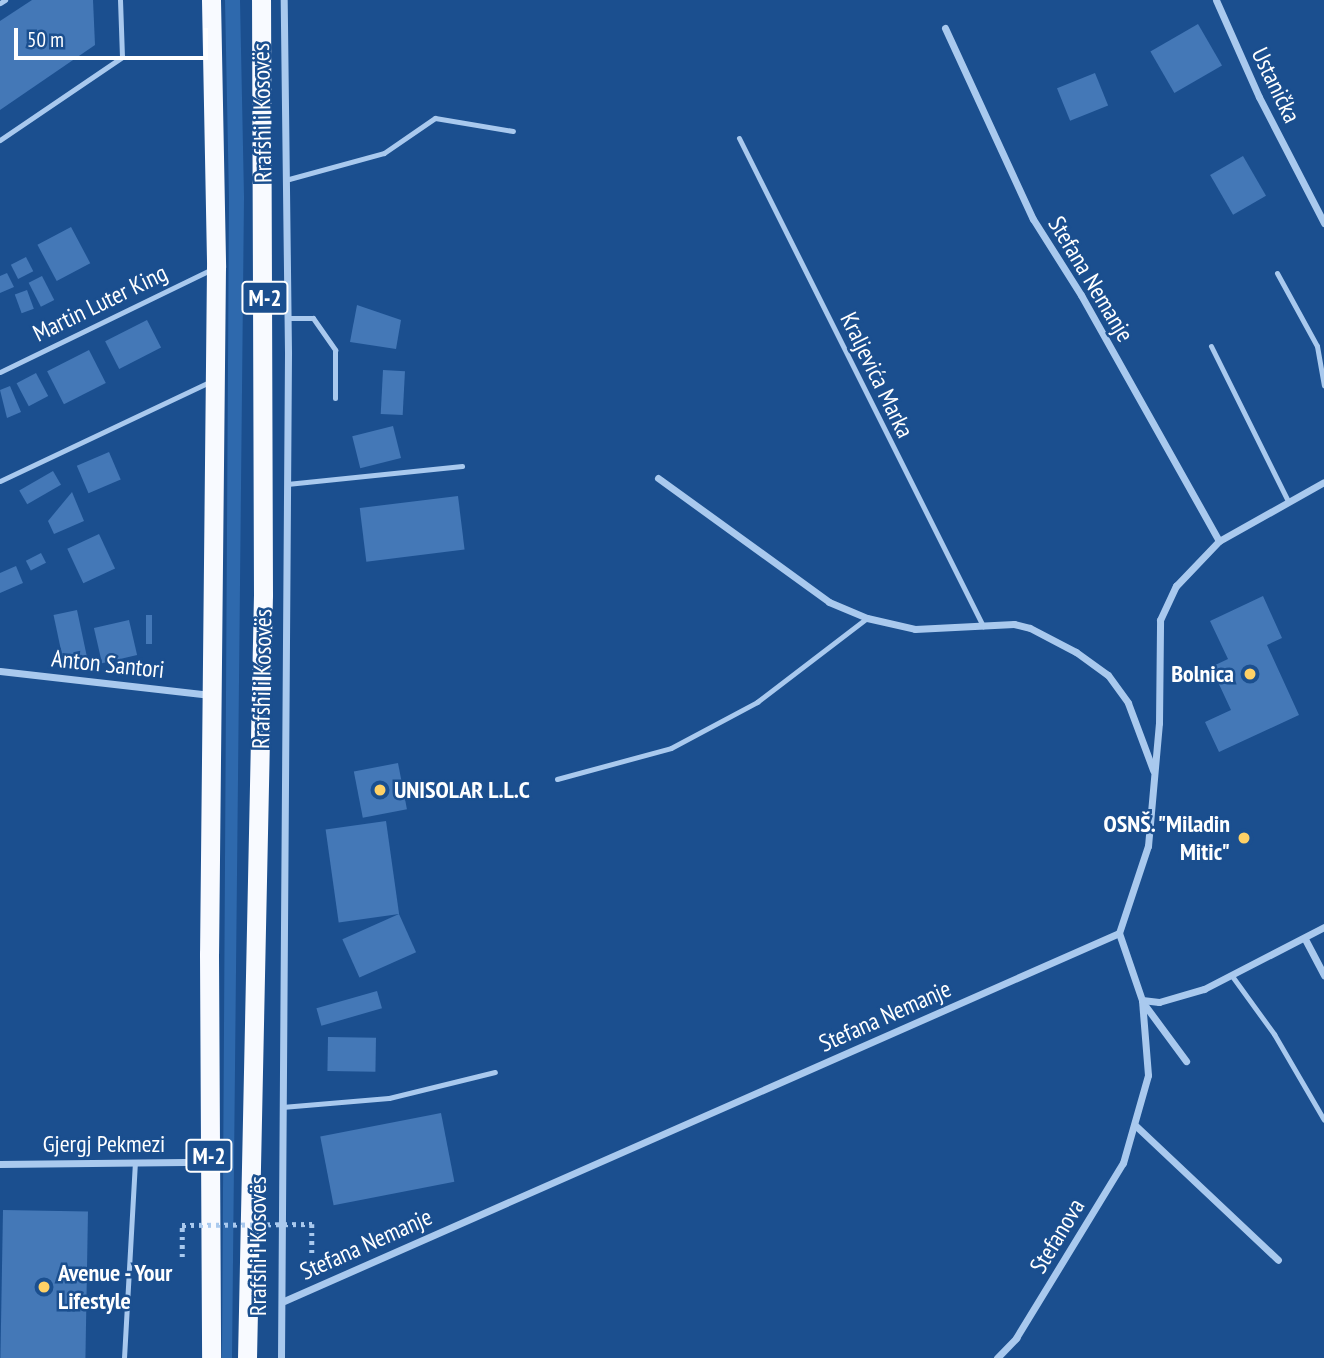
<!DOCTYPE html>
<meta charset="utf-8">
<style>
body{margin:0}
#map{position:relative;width:1324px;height:1358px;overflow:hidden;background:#1b4f8f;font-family:"PT Sans Narrow",sans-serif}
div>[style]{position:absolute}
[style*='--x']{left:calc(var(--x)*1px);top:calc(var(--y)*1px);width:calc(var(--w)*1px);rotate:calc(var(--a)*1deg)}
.green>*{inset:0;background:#2e69ad}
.building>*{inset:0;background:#4478b7;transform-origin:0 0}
.path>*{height:4.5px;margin-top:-2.25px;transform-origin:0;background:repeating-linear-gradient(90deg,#a9c9ee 0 3.5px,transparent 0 8.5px)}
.service>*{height:5px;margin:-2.5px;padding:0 2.5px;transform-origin:2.5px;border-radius:2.5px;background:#a9c9ee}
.minor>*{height:7px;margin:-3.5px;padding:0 3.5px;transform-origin:3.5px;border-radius:3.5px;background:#a9c9ee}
.trunk>*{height:19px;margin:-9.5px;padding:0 9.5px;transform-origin:9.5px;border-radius:9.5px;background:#f8faff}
.path-bridge>*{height:4.5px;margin-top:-2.25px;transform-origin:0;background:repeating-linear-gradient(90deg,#a9c9ee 0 3.5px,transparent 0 8.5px)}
.dots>*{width:19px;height:19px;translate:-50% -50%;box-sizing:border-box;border:4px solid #1b4f8f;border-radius:50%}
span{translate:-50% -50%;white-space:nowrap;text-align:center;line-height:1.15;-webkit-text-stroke:5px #1b4f8f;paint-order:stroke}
.shield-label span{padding:2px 5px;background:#1b4f8f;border:2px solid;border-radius:5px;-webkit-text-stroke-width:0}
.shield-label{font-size:23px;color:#fff;font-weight:700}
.street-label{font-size:24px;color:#fff}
.poi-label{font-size:24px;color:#fff;font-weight:700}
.right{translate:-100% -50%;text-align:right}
.left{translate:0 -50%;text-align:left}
.scale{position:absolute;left:14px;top:28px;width:194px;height:32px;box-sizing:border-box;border:4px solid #fff;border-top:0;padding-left:9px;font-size:21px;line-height:24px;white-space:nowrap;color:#fff;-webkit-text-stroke:5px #1b4f8f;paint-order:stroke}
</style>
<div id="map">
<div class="green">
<i style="clip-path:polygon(225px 0,240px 0,244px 197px,232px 1358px,222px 1358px,229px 199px)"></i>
</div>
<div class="building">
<i style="clip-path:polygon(32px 0,93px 0,95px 45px,0 110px,0 21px)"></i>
<i style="left:1198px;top:24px;width:48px;height:55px;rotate:60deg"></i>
<i style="left:1095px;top:73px;width:35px;height:41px;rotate:68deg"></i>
<i style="left:1243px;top:156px;width:46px;height:38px;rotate:60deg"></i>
<i style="left:71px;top:227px;width:41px;height:38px;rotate:62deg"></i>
<i style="left:26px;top:257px;width:16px;height:17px;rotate:63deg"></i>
<i style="clip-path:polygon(7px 273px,14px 287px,0 293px,0 276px)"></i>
<i style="left:42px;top:276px;width:27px;height:15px;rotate:63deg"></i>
<i style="left:27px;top:290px;width:20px;height:13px;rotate:70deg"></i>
<i style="clip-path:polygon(357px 305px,401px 320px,396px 349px,350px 342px)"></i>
<i style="left:147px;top:320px;width:31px;height:47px;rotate:63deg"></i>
<i style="left:89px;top:350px;width:37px;height:47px;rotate:63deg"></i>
<i style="left:383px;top:370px;width:22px;height:44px;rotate:3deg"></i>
<i style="left:36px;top:373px;width:26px;height:22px;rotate:62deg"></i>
<i style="clip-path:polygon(10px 386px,21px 412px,7px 418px,0 390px)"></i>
<i style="left:393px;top:426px;width:33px;height:42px;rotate:76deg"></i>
<i style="left:109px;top:452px;width:30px;height:35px;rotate:67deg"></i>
<i style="left:53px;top:471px;width:16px;height:39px;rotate:60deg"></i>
<i style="clip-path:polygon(72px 492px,84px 521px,54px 534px,48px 521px)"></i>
<i style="left:458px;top:496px;width:54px;height:99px;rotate:83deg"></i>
<i style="left:99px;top:534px;width:38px;height:35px;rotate:65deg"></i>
<i style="left:41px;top:553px;width:11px;height:17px;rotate:63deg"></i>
<i style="clip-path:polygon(16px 566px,23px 583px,0 593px,0 573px)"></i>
<i style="clip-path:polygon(1263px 596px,1282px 638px,1267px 645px,1299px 715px,1219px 752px,1205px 722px,1231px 710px,1211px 667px,1228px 659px,1210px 621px)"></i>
<i style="left:77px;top:610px;width:47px;height:24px;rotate:78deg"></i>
<i style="left:146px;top:615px;width:6px;height:29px"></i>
<i style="left:129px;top:620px;width:36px;height:36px;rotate:77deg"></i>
<i style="left:398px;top:763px;width:47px;height:45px;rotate:79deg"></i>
<i style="left:386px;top:821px;width:94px;height:61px;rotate:82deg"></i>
<i style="left:399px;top:914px;width:42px;height:62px;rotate:66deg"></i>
<i style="left:377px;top:991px;width:18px;height:63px;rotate:74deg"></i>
<i style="left:328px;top:1037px;width:48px;height:34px;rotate:1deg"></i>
<i style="left:441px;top:1113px;width:70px;height:123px;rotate:79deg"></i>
<i style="left:3px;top:1210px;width:85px;height:148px;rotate:1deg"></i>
</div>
<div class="path">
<i style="--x:312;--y:1224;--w:29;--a:90"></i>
<i style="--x:182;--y:1257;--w:32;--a:-90"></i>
</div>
<div class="service">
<i style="--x:0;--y:3;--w:6;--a:-31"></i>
<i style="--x:739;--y:138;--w:546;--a:63.43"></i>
<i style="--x:0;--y:140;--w:148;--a:-34.2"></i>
<i style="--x:122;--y:57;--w:57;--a:-92"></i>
<i style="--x:289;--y:179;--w:98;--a:-15.3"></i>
<i style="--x:384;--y:153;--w:62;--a:-34.5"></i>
<i style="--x:435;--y:118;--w:79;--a:9.5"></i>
<i style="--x:1277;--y:273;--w:83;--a:61.3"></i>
<i style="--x:1317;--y:346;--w:40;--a:80"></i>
<i style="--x:288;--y:318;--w:25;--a:0"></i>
<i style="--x:313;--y:318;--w:39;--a:55"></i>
<i style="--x:335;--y:350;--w:48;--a:90"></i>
<i style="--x:1211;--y:346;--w:173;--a:63.6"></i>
<i style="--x:0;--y:372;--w:233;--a:-25.9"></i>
<i style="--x:0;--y:481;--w:231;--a:-25.3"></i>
<i style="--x:287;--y:484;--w:176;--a:-5.9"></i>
<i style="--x:557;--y:779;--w:118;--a:-15.2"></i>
<i style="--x:671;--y:748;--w:98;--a:-28.1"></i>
<i style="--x:757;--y:702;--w:138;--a:-37.4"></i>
<i style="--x:1232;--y:976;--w:72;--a:54.1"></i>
<i style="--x:1274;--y:1034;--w:99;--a:59.8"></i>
<i style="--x:282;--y:1107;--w:107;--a:-4.8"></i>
<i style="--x:389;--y:1098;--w:109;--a:-13.8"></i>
<i style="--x:124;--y:1358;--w:195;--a:-86.8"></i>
</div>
<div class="minor">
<i style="--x:1216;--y:0;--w:106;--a:66.1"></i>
<i style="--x:1259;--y:97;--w:142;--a:62.7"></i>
<i style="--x:945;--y:28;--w:210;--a:65.3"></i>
<i style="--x:1033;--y:219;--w:90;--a:57.7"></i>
<i style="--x:1081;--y:295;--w:282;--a:60.7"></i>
<i style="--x:658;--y:478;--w:211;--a:35.9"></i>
<i style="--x:829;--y:602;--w:41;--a:22.8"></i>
<i style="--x:867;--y:618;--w:49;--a:12.9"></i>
<i style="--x:915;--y:629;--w:99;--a:-2.9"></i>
<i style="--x:1014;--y:624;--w:16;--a:14"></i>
<i style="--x:1030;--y:628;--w:52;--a:27.6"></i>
<i style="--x:1076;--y:652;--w:39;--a:36"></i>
<i style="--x:1108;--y:675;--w:34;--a:54"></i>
<i style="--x:1128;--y:703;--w:72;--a:69.5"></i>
<i style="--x:0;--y:671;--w:212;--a:6.5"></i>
<i style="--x:1119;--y:933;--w:71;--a:71.1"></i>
<i style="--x:1142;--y:1000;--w:17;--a:7"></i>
<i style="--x:1159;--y:1002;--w:47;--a:-16.1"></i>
<i style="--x:1204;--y:989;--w:135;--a:-27.3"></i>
<i style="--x:1305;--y:939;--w:41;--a:62.2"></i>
<i style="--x:1144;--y:1004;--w:71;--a:53.6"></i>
<i style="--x:1136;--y:1126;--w:195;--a:43.3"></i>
<i style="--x:0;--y:1164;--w:208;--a:-0.6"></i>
<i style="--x:284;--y:1301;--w:912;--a:-23.78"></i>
<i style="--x:1119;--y:933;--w:92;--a:-71.6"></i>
<i style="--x:1148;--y:846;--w:123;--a:-84.9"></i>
<i style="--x:1159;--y:723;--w:103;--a:-89.4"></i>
<i style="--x:1160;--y:620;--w:38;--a:-65"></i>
<i style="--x:1176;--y:586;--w:62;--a:-46.3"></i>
<i style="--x:1219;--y:541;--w:120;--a:-29.3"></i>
<i style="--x:281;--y:1358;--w:1006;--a:-89.6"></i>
<i style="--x:288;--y:352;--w:352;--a:-90.7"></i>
<i style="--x:997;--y:1358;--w:28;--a:-46"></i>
<i style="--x:1016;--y:1338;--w:205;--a:-58.6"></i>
<i style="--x:1123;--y:1163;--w:91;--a:-74.1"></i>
<i style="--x:1148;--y:1075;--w:75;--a:-94.6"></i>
</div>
<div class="trunk">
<i style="--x:211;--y:0;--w:267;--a:88.9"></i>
<i style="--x:216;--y:267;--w:687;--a:90.58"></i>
<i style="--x:209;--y:954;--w:404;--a:89.7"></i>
<i style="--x:247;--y:1358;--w:763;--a:-88.8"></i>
<i style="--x:263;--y:595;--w:595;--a:-90.19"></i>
</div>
<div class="path-bridge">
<i style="--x:182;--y:1225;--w:130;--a:-0.4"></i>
</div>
<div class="dots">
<i style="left:1250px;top:674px;background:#ffd166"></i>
<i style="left:380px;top:790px;background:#ffd166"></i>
<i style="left:1244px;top:838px;background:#ffd166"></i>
<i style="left:44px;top:1287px;background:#ffd166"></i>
</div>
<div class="shield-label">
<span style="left:265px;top:298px">M-2</span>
<span style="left:209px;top:1156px">M-2</span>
</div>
<div class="street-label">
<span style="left:1276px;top:85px;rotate:64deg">Ustanička</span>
<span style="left:262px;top:113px;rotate:-91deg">Rrafshi i Kosovës</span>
<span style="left:1091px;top:279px;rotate:59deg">Stefana Nemanje</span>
<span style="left:100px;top:303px;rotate:-26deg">Martin Luter King</span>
<span style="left:877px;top:375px;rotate:64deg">Kraljevića Marka</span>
<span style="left:108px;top:664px;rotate:6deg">Anton Santori</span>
<span style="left:262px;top:679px;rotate:-89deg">Rrafshi i Kosovës</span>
<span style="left:885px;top:1016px;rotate:-24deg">Stefana Nemanje</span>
<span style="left:104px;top:1144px">Gjergj Pekmezi</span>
<span style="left:1057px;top:1236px;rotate:-59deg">Stefanova</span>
<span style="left:366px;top:1244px;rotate:-24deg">Stefana Nemanje</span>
<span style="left:258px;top:1246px;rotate:-90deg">Rrafshi i Kosovës</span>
</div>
<div class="poi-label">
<span class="right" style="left:1234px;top:674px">Bolnica</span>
<span class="left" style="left:394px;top:790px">UNISOLAR L.L.C</span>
<span class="right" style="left:1230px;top:838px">OSNŠ. "Miladin<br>Mitic"</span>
<span class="left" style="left:58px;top:1287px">Avenue - Your<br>Lifestyle</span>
</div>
<div class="scale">50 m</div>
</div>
